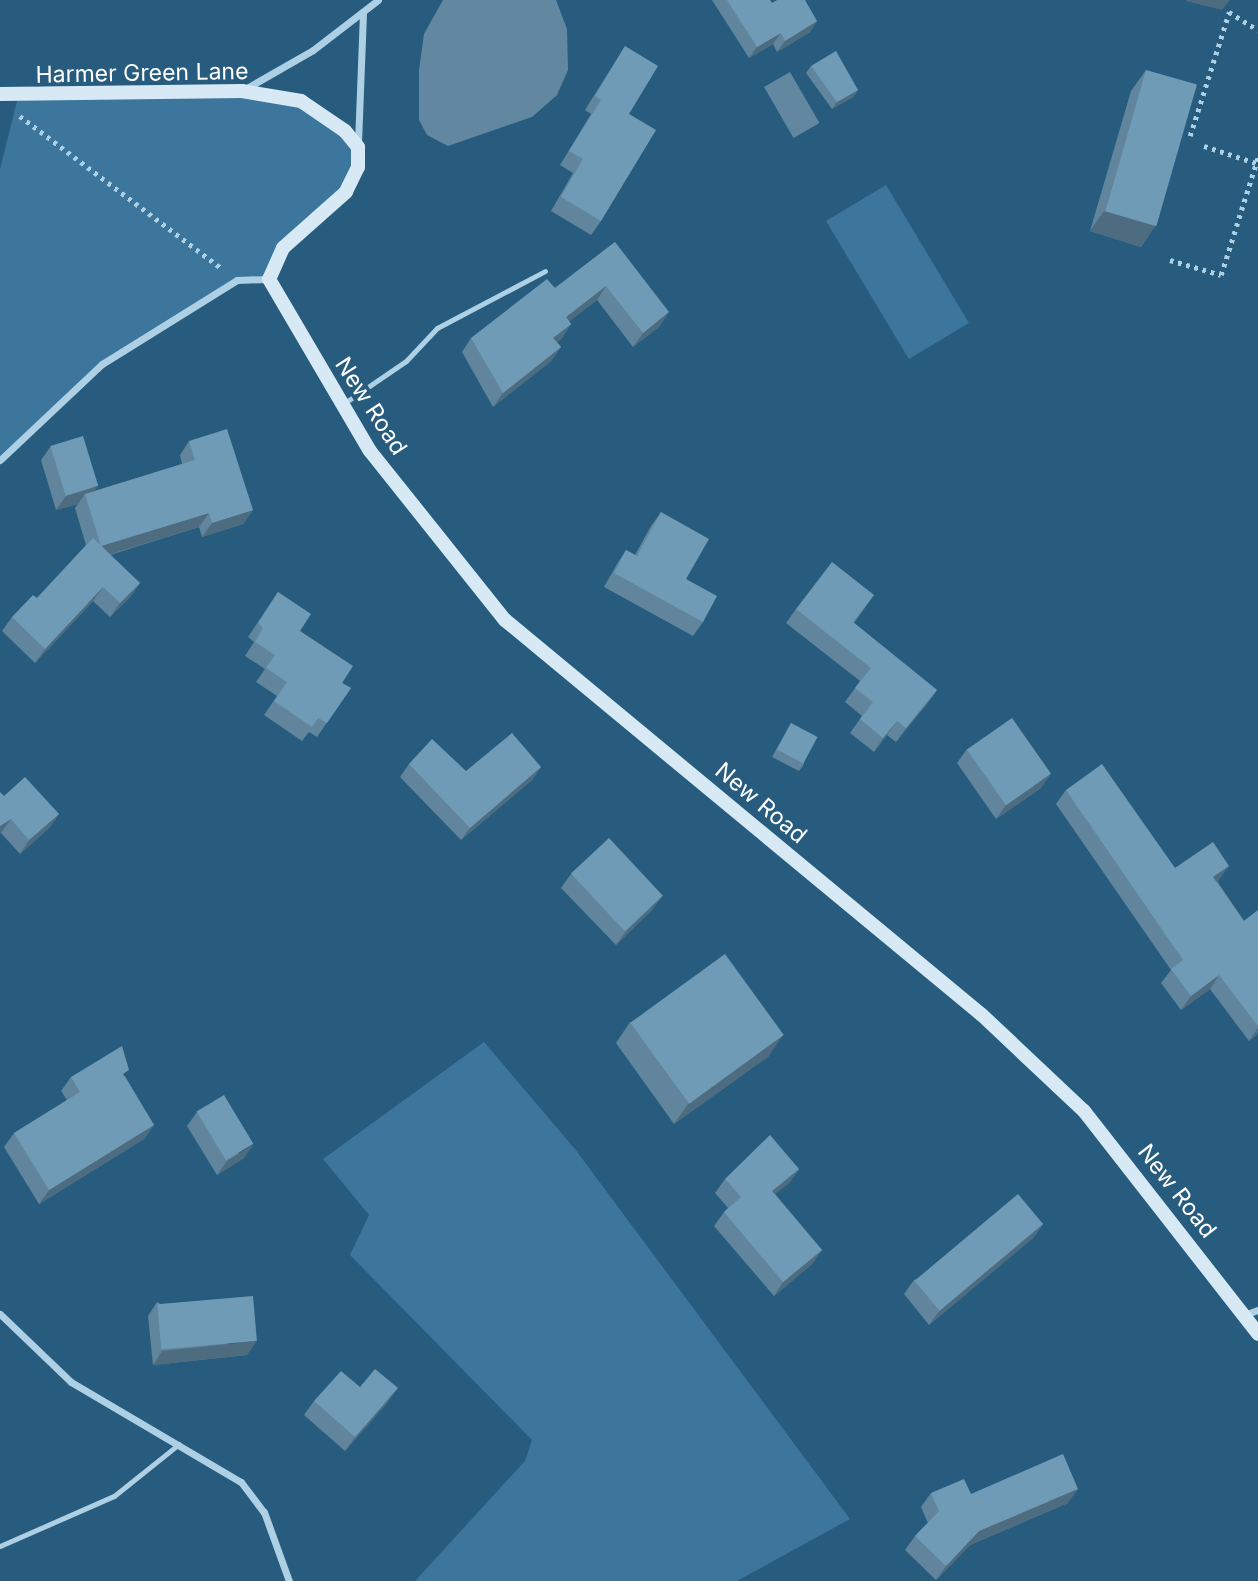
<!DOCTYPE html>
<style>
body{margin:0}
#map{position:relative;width:1258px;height:1581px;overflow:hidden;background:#275c7f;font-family:Inter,sans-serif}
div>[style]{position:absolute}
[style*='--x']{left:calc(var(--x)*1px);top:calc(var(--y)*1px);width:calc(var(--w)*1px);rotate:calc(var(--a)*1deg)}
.green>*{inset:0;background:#3c769c;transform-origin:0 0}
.water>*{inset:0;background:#6287a0;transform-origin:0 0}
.path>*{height:4.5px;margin-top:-2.25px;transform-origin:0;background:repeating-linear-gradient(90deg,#aed0e5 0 3.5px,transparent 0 8.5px)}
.lane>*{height:5px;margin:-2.5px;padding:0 2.5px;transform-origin:2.5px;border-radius:2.5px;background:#aed0e5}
.street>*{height:7px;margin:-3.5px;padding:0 3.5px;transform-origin:3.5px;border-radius:3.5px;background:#aed0e5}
.secondary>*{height:14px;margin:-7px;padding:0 7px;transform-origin:7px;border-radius:7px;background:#d7e9f5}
.wall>*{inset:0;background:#60859d}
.shaded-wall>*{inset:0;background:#4e6c80}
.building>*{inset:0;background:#709bb7;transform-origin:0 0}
span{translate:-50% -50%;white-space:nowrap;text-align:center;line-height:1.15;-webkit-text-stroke:7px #275c7f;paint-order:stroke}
.street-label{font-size:23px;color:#fff}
</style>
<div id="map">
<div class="green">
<i style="clip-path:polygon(242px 91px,301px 101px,358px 147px,346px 192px,283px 248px,269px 279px,237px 280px,102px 364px,0 460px,0 169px,18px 97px)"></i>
<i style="left:886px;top:185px;width:161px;height:70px;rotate:59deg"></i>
<i style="clip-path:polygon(484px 1042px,575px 1149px,850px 1519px,737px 1581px,415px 1581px,525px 1461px,532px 1440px,350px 1255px,369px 1215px,323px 1159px)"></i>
</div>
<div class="water">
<i style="clip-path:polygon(443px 0,556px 0,567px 29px,568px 70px,557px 95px,532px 117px,448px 146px,427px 135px,419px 120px,419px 70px,424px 34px)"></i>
<i style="left:790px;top:72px;width:59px;height:30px;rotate:60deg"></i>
</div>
<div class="path">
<i style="--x:20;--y:116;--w:251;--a:37.1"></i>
<i style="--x:1190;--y:136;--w:130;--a:-72.5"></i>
<i style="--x:1229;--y:12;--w:34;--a:32"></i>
<i style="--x:1204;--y:146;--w:55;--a:18.1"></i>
<i style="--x:1170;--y:260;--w:53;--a:16.4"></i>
<i style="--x:1221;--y:275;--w:124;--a:-72.6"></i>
</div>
<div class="lane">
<i style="--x:343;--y:404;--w:76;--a:-34.3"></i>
<i style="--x:406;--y:361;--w:45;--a:-46.8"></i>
<i style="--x:437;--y:328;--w:122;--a:-27.8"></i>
<i style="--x:0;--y:1546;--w:124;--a:-23.7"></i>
<i style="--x:114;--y:1496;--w:83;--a:-38.7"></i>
</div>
<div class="street">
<i style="--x:245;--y:89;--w:78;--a:-29.8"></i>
<i style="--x:313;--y:50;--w:82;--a:-37.6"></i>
<i style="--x:358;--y:143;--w:131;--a:-87.8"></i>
<i style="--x:0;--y:460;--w:140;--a:-43.3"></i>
<i style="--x:102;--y:364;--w:159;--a:-31.9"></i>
<i style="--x:237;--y:280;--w:32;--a:-2"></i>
<i style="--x:0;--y:1314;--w:98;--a:43.8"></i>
<i style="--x:71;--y:1382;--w:197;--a:30.5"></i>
<i style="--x:241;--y:1482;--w:38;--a:53"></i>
<i style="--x:264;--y:1512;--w:73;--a:70.1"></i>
<i style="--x:1244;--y:1315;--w:15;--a:-20"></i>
</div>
<div class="secondary">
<i style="--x:0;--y:94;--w:242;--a:-0.7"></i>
<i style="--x:242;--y:91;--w:60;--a:9.6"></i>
<i style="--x:301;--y:101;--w:53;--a:34.3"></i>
<i style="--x:345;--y:131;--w:21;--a:51"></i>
<i style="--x:358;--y:147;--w:20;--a:90"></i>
<i style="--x:358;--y:167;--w:28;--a:116"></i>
<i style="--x:346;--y:192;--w:84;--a:138.4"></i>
<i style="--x:283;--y:248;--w:34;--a:114"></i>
<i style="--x:269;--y:279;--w:199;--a:59.6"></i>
<i style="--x:370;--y:451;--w:216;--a:51.4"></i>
<i style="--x:505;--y:620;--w:619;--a:39.63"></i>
<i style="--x:982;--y:1015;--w:140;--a:43.3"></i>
<i style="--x:1084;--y:1111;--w:283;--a:52"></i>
</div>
<div class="wall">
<i style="clip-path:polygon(712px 0,770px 0,772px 3px,817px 21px,810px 32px,777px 52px,773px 44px,749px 58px)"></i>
<i style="clip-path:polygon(625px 46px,629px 114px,601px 221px,591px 235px,551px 211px,573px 173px,560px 165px,591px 114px,585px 110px)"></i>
<i style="clip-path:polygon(811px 66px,858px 90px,853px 97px,832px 109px,806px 73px)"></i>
<i style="clip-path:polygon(1146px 70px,1155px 226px,1141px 247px,1090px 231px,1131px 91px)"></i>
<i style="clip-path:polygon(615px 242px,660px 326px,633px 347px,597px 300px,569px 321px,571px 324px,562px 338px,557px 342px,561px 347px,551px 361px,493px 407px,462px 352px,471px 338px,555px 288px)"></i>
<i style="clip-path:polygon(189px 441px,253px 510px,243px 524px,202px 537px,199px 527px,110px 555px,140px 583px,130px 597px,110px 617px,93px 601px,35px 663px,2px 631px,12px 617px,37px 598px,86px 545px,75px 508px,78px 504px,56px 510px,41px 460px,51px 446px,95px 491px,182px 464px,180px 455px)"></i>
<i style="clip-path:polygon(661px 512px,703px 622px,693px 636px,604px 587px,617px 564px,626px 550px,635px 555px,651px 526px)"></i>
<i style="clip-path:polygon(278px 592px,300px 631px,342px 683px,351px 688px,317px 737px,309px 732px,302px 741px,264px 715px,277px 696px,256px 682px,265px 669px,245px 656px,254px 642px,248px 637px)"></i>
<i style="clip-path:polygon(874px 595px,854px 623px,937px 690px,927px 704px,896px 742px,887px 735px,874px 752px,850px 733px,862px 716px,845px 702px,860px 681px,786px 623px,796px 609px)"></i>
<i style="clip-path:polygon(791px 723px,804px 764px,799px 771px,772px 757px)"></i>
<i style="clip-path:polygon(967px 749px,1041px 788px,996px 819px,957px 763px)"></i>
<i style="clip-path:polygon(409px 764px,466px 771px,541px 767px,532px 780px,461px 840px,400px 777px)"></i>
<i style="clip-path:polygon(1066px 790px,1175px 868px,1219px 880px,1217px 881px,1244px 921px,1258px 910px,1258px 1034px,1249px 1041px,1210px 989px,1181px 1010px,1161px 983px,1171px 970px,1056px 804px)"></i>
<i style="clip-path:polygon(4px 796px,59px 814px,49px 828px,20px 854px,1px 833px)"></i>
<i style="clip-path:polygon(571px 874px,653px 909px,616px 945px,561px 888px)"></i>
<i style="clip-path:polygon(630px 1022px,769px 1056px,674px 1124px,616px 1043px)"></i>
<i style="clip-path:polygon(125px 1076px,154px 1125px,144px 1139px,39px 1204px,4px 1147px,14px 1133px,67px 1100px,61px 1091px,71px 1077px)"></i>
<i style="clip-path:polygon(197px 1112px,244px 1158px,217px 1175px,187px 1126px)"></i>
<i style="clip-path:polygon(799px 1169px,789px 1183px,775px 1194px,822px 1250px,812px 1264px,774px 1296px,714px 1226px,724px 1212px,728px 1208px,715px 1193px,725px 1179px)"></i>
<i style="clip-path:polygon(1043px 1224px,1033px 1238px,929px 1325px,904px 1294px,914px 1280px)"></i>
<i style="clip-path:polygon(157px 1302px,247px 1355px,153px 1365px,148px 1316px)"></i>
<i style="clip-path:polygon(360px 1387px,388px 1402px,345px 1451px,304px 1415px,314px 1401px)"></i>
<i style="clip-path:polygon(931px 1493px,971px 1494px,1068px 1503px,970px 1545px,936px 1580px,905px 1550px,915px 1536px,928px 1523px,921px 1507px)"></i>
</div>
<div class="shaded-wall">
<i style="clip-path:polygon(1186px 0,1230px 0,1222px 10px,1186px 1px)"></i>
<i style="clip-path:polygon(817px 21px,810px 32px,777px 52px,785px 41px)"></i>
<i style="clip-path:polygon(781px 33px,773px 44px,749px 58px,757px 47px)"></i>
<i style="clip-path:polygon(858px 90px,853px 97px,832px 109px,837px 102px)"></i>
<i style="clip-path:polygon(1104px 211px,1155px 226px,1141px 247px,1090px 231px)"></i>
<i style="clip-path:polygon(606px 286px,597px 300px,557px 331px,566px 317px)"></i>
<i style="clip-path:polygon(669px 312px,660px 326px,633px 347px,643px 333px)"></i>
<i style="clip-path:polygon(571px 324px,562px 338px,544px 352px,553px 338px)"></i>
<i style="clip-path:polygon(561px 347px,551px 361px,493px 407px,503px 393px)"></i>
<i style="clip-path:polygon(98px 486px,89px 500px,85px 494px,78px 504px,56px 510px,66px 496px)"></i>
<i style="clip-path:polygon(253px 510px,243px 524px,202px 537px,212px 523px)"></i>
<i style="clip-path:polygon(209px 513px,199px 527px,91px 560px,101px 546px)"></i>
<i style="clip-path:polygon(140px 583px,130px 597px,110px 617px,120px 603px)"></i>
<i style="clip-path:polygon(103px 587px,93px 601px,35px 663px,45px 649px)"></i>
<i style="clip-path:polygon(937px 690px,927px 704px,896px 742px,906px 728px)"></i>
<i style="clip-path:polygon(897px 721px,887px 735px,874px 752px,883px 738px)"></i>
<i style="clip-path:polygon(541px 767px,532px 780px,461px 840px,470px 828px)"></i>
<i style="clip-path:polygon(1051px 774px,1041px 788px,996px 819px,1006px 805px)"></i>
<i style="clip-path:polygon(59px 814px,49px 828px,20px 854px,29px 840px)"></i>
<i style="clip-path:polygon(11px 819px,1px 833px,0 834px,0 826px)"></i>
<i style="clip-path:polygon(1229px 866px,1219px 880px,1204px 891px,1213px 877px)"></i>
<i style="clip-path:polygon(663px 895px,653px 909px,616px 945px,626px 931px)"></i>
<i style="clip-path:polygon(1219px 975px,1210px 989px,1181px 1010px,1191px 996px)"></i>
<i style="clip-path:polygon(1258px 1028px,1258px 1034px,1249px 1041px)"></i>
<i style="clip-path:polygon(783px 1035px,769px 1056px,674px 1124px,688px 1104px)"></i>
<i style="clip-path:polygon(154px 1125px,144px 1139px,39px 1204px,49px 1190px)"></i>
<i style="clip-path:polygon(254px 1144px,244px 1158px,217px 1175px,227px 1161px)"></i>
<i style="clip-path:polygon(799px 1169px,789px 1183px,762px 1205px,772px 1191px)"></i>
<i style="clip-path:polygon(1043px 1224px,1033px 1238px,929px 1325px,939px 1311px)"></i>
<i style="clip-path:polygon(822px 1250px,812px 1264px,774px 1296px,783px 1282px)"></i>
<i style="clip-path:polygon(257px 1341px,247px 1355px,153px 1365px,162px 1351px)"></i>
<i style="clip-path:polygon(398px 1388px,388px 1402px,345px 1451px,355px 1437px)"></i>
<i style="clip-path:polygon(1078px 1489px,1068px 1503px,970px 1545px,936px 1580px,946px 1566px,979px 1531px)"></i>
</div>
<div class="building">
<i style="clip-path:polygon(727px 0,770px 0,772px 3px,777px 0,805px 0,817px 21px,785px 41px,781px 33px,757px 47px)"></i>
<i style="clip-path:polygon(625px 46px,658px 66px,629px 114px,656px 130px,601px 221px,561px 197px,583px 159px,569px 151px,601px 100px,595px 96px)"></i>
<i style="clip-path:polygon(836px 51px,858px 90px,837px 102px,811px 66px)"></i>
<i style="left:1146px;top:70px;width:53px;height:147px;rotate:16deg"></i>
<i style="clip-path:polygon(615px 242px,669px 312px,643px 333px,606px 286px,566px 317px,571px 324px,553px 338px,561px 347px,503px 393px,471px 338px,547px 279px,555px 288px)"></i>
<i style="clip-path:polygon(227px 429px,253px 510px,212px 523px,209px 513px,101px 546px,85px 494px,195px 460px,189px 441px)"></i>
<i style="left:83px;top:436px;width:52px;height:34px;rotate:73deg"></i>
<i style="clip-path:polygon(661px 512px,709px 539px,686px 579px,717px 596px,703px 622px,614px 573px,626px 550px,637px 556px)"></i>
<i style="clip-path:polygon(93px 538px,140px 583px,120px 603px,103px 587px,45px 649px,12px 617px,33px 595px,37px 598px)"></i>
<i style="clip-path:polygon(832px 562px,874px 595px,853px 622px,937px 690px,906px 728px,897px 721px,883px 738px,860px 719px,873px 702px,855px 688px,871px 668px,796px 609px)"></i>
<i style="clip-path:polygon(278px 592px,311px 614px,300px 631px,353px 666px,342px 683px,351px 688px,327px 723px,318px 718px,312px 727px,274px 701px,287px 682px,266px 668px,275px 655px,255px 642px,263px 628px,258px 623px)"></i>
<i style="left:1012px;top:718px;width:68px;height:55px;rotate:55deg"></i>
<i style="left:791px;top:723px;width:30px;height:30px;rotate:28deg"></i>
<i style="clip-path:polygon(512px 733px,541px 767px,470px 828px,409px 764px,432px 739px,466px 771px)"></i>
<i style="clip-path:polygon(1102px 764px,1175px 868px,1213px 842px,1229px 866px,1213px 877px,1244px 921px,1258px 910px,1258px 1026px,1219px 975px,1191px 996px,1171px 969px,1183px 960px,1066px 790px)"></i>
<i style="clip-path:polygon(25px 777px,59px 814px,29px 840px,11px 819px,0 826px,0 792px,4px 796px)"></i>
<i style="left:609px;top:838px;width:79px;height:52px;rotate:47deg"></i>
<i style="left:725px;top:954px;width:100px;height:117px;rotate:54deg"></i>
<i style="clip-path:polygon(122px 1046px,129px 1070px,123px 1074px,154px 1125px,49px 1190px,14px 1133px,80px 1092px,71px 1077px)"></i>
<i style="left:224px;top:1095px;width:57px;height:32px;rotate:59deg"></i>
<i style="clip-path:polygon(770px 1135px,799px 1169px,772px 1191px,822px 1250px,783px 1282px,724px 1212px,741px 1197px,725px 1179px)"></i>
<i style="left:1018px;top:1194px;width:39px;height:135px;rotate:50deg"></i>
<i style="left:253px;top:1296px;width:45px;height:96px;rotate:85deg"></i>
<i style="clip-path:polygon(375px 1369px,398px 1388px,355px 1437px,314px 1401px,341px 1371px,360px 1387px)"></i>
<i style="clip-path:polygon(1063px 1454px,1078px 1489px,979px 1531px,946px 1566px,915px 1536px,939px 1511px,931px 1493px,964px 1479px,971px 1494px)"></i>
</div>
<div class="street-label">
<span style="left:142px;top:73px;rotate:-1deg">Harmer Green Lane</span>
<span style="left:371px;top:406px;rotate:57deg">New Road</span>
<span style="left:761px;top:803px;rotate:40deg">New Road</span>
<span style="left:1177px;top:1191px;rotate:52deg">New Road</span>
</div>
</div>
